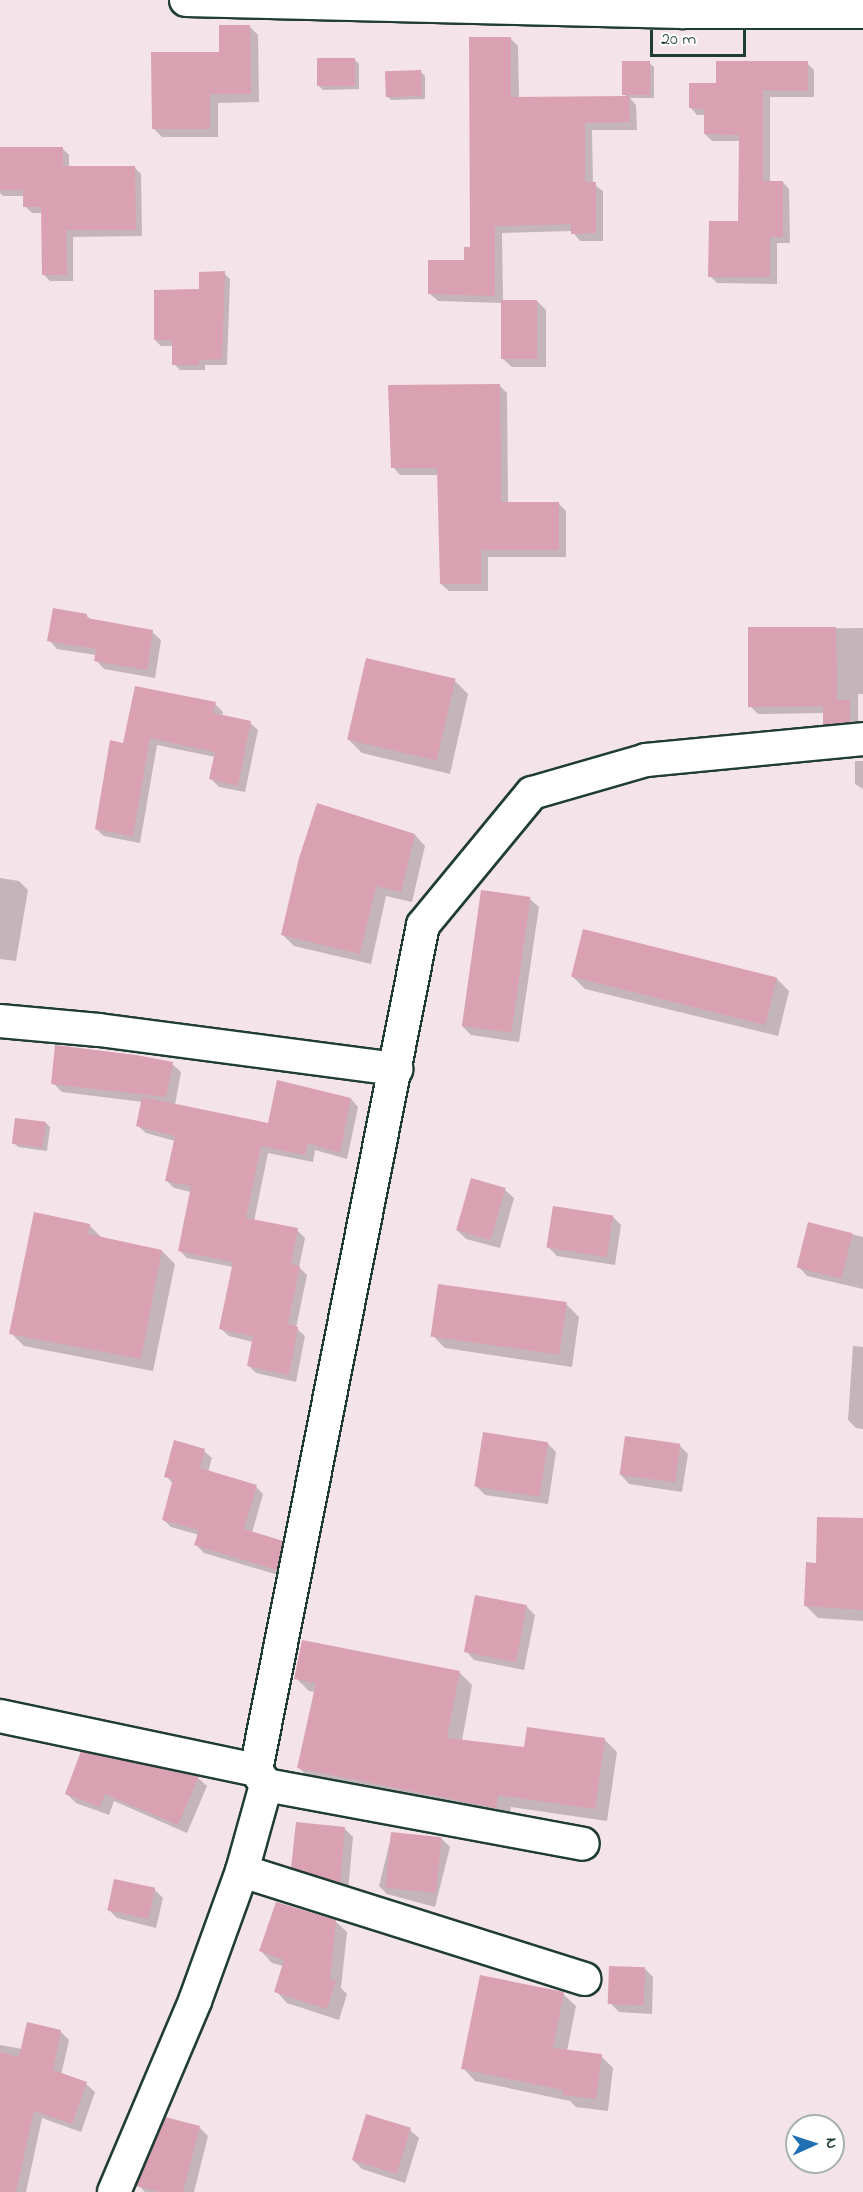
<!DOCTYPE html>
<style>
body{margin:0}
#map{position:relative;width:863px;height:2192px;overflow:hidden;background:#f4e3e8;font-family:"Indie Flower",sans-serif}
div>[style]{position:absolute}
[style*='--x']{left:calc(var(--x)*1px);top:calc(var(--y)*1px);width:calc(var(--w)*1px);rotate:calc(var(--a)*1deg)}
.shadow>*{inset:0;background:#0003}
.building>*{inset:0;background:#daa1b2;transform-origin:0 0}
.roads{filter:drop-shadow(2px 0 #1f3d34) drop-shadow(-2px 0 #1f3d34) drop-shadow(0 2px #1f3d34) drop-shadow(0 -2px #1f3d34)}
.street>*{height:32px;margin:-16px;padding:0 16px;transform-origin:16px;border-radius:16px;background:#fff}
span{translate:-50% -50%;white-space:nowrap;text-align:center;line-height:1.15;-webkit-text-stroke:5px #fff;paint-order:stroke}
.north{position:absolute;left:785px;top:2114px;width:60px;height:60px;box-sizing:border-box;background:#fff;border:2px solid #a5b1ae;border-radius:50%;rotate:87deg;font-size:16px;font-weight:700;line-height:24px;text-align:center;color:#1f3d34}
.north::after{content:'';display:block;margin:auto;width:21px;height:27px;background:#1f6fb2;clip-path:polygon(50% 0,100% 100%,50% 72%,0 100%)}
.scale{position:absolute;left:650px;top:30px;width:96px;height:27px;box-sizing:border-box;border:3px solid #1f3d34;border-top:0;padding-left:8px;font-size:18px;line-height:21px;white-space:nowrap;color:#1f3d34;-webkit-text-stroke:4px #fff;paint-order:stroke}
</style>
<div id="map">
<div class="shadow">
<i style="clip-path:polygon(249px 26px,258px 35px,259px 102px,218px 103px,218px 137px,162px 137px,153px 128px)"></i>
<i style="clip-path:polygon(510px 38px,518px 46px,519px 98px,627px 97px,624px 94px,649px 63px,654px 67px,654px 98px,630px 98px,636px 105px,637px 130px,592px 130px,593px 184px,603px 191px,603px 241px,580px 241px,572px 231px,502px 233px,503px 302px,537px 301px,546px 310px,546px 367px,512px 367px,503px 359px,502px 303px,438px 301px,430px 294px,466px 261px,472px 249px)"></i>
<i style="clip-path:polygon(354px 59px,359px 64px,359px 89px,323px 90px,319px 86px)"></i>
<i style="clip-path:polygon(807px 63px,814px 70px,814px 97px,770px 97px,770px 182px,783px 182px,789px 189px,790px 243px,777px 243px,777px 284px,717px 283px,710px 276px,740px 223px,741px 141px,712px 141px,705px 134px,705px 115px,697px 115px,691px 108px,717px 84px)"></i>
<i style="clip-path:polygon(421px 72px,425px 76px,425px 99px,391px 100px,387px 96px)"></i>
<i style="clip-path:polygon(62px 148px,69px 155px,69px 168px,134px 167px,141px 174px,142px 236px,73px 237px,73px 281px,50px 281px,43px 274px,42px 213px,32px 213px,25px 206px,25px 196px,3px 196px,0 193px,0 149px)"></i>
<i style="clip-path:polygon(224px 273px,230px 279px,227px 365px,205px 365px,205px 370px,180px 370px,174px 364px,174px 346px,161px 346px,155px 340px,200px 291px)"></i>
<i style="clip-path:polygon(499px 385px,507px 393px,508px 503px,558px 503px,566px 511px,566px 557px,488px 557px,488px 591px,449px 591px,441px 584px,438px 475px,400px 475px,393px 467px)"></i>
<i style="clip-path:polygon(87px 616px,92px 621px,152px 632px,161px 640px,155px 678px,104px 669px,96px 660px,96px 655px,57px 649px,49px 640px)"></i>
<i style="clip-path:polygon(863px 628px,863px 694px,858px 694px,858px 730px,833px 732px,824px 724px,824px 713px,758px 714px,750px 706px,749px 629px)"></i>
<i style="clip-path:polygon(455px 681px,468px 694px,450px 774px,362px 753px,349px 740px)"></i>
<i style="clip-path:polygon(215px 704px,223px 712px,222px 716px,250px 723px,258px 730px,245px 792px,219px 787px,211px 779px,215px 757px,157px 745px,140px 843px,104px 836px,96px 829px,124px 744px)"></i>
<i style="clip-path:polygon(855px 761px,863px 761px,863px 789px,855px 784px)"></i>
<i style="clip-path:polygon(415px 835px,425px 846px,412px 902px,386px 896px,371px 964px,294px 946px,283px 935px)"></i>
<i style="clip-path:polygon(0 878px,19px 881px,28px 890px,16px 961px,0 959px)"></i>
<i style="clip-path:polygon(530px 899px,539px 907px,519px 1042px,471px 1035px,462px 1026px)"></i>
<i style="clip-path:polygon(572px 976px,776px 978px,789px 991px,778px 1036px,585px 989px)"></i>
<i style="clip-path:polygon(172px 1064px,181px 1072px,175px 1105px,270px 1125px,351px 1099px,358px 1107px,347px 1159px,315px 1150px,313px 1162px,268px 1153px,254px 1221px,297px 1230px,305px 1238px,299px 1267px,307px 1275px,296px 1328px,305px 1336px,296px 1382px,256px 1373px,248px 1365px,253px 1342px,229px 1336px,221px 1329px,233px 1267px,187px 1258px,179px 1250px,191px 1192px,174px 1188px,167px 1181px,175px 1141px,146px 1133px,138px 1126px,143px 1102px,62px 1092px,53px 1083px)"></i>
<i style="clip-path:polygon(46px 1123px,50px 1127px,47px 1151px,18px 1147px,14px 1143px)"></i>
<i style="clip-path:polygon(505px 1190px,514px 1198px,500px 1248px,466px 1239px,457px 1230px)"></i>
<i style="clip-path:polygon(612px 1216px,621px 1225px,615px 1265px,557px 1256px,549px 1248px)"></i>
<i style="clip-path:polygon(809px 1224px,863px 1237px,863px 1289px,807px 1276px,798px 1266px)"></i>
<i style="clip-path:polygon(89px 1225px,103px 1239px,162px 1251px,175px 1264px,153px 1371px,24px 1346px,11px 1333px)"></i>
<i style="clip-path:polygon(566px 1304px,579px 1317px,572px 1367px,445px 1348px,432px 1335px)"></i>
<i style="clip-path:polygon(853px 1346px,863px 1347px,863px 1429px,856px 1428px,848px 1420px)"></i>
<i style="clip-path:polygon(547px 1443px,556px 1452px,548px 1504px,485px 1495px,476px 1486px)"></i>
<i style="clip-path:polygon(679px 1445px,688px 1454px,682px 1492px,629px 1484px,621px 1475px)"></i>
<i style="clip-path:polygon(204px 1451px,212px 1458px,208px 1472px,256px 1487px,263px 1494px,252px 1533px,282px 1542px,290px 1550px,285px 1577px,204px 1553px,196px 1545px,199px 1535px,171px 1527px,163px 1519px,173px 1484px,166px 1476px)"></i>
<i style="clip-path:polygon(863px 1520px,863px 1621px,818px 1618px,805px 1605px,817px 1564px)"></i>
<i style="clip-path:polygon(526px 1606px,535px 1615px,524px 1670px,474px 1660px,466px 1651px)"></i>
<i style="clip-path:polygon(459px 1672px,472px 1685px,462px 1741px,525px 1749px,604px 1739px,617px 1752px,607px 1821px,511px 1807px,509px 1820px,312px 1780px,299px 1768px,315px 1692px,309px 1691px,296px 1678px)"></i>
<i style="clip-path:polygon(198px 1778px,207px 1786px,187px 1833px,114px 1801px,109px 1815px,76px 1803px,67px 1794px)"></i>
<i style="clip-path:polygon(345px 1829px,353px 1837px,348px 1891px,302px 1876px,293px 1867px)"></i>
<i style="clip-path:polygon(392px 1833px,442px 1839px,450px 1847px,435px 1907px,387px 1894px,379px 1886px)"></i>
<i style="clip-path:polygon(154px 1889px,163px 1898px,156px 1928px,117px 1918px,108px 1909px)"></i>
<i style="clip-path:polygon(335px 1921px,347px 1932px,341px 1988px,347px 1994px,339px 2020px,287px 2003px,276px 1991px,283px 1966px,272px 1963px,261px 1951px)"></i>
<i style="clip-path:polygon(644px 1968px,653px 1977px,652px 2014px,619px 2012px,610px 2003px)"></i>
<i style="clip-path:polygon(563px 1994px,576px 2006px,567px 2051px,601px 2056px,613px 2068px,608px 2111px,576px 2107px,570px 2101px,475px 2081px,463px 2068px)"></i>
<i style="clip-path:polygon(60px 2031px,69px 2040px,61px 2075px,86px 2084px,95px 2092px,81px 2132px,42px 2118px,26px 2192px,0 2192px,0 2045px,22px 2049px)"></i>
<i style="clip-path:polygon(199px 2127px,208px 2136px,194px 2192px,145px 2192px,138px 2185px)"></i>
<i style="clip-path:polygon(410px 2130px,419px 2138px,405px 2183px,362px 2169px,353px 2160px)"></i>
</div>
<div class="building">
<i style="clip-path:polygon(219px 25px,250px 25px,251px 94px,210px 94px,210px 129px,152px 129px,151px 52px,219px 52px)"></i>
<i style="clip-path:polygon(469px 37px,511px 37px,511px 97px,629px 96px,630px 122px,585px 123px,585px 182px,596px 182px,596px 233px,571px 234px,571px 224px,495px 226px,495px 296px,428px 294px,428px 260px,464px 260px,464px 247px,470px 247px)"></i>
<i style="left:317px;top:58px;width:38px;height:28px"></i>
<i style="left:622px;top:61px;width:28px;height:34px"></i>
<i style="clip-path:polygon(716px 61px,808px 61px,808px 91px,763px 90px,763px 181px,783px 181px,783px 237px,770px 237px,770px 277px,708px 277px,709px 221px,738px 221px,739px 135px,704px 134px,704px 109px,689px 108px,689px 83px,716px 83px)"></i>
<i style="left:421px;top:70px;width:26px;height:36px;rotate:88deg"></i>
<i style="clip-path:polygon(0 147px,63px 147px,63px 166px,135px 166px,136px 230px,66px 230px,67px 275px,42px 275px,41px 207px,23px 207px,23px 190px,0 190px)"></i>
<i style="clip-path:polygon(225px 271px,222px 359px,199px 360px,199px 365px,172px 365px,172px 340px,154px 340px,154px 290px,199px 289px,199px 272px)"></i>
<i style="left:501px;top:300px;width:36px;height:59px"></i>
<i style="clip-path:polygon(500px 384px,501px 502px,559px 502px,559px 550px,481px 550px,481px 584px,440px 584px,437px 468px,391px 468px,388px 385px)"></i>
<i style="clip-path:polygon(53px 608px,87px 614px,87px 618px,153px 630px,147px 670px,94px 661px,96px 649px,47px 641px)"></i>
<i style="clip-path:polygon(748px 627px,836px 627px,837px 700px,850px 700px,850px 722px,823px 725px,823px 706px,748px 707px)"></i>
<i style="left:366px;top:658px;width:92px;height:84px;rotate:13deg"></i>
<i style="clip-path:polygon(135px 686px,216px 702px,213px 713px,251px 721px,238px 786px,209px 779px,215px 752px,150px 738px,133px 836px,95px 829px,110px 740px,123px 743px)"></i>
<i style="clip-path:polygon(317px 803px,415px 834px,401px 892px,376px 886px,360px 954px,281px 935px,299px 858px)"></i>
<i style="left:481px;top:890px;width:50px;height:137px;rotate:8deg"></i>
<i style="left:583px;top:929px;width:200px;height:49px;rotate:14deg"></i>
<i style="clip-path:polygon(55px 1045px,136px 1055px,173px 1062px,166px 1097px,51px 1084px)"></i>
<i style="clip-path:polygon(277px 1080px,351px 1098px,340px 1153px,308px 1143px,305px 1155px,261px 1146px,246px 1218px,298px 1228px,291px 1264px,300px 1266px,288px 1324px,298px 1327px,289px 1375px,247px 1366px,253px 1336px,219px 1329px,233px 1262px,178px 1251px,191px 1186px,165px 1181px,175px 1136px,136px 1126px,142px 1097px,268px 1123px)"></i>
<i style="left:15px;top:1118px;width:31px;height:26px;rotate:7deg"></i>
<i style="left:471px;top:1178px;width:36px;height:54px;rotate:16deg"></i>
<i style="left:553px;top:1206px;width:61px;height:42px;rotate:9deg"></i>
<i style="clip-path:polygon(34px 1212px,90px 1224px,88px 1234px,162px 1250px,141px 1359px,9px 1334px)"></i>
<i style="left:808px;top:1222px;width:46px;height:47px;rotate:14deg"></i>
<i style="left:438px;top:1284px;width:130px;height:53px;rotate:8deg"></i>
<i style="left:483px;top:1432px;width:66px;height:55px;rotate:9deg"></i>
<i style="left:625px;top:1436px;width:56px;height:39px;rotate:8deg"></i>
<i style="clip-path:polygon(174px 1440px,205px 1449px,200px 1468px,257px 1485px,244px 1529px,283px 1541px,277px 1570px,194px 1545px,199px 1530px,162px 1520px,173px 1479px,164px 1477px)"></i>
<i style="clip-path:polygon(817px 1517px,863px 1518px,863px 1610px,804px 1606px,806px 1562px,816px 1563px)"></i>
<i style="left:475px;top:1595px;width:53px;height:58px;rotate:11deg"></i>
<i style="clip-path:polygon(302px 1640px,460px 1671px,447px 1738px,524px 1747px,527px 1727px,605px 1738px,595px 1809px,498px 1795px,496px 1808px,297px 1768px,316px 1683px,294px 1679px)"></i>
<i style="clip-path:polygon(81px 1751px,199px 1776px,178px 1825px,105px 1794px,100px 1807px,65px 1794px)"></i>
<i style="clip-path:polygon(296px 1822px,345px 1827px,340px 1883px,291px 1868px)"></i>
<i style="left:391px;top:1832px;width:51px;height:56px;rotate:6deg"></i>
<i style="left:114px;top:1879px;width:42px;height:32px;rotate:12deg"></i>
<i style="clip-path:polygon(276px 1902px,336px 1920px,330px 1980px,336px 1981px,327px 2009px,274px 1992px,284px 1960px,259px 1951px)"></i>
<i style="left:609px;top:1966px;width:36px;height:38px;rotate:2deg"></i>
<i style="clip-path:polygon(480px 1975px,564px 1992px,553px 2048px,602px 2054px,596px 2099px,562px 2095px,563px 2090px,461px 2069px)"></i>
<i style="clip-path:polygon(27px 2022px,61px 2030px,53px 2070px,87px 2082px,72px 2124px,34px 2111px,16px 2192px,0 2192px,0 2052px,19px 2057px)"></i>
<i style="left:366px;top:2114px;width:47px;height:48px;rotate:17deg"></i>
<i style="clip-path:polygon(165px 2117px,200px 2126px,183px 2192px,161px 2192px,136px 2186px)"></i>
</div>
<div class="roads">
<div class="street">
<i style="--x:186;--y:0;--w:497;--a:1.4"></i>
<i style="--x:683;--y:12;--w:180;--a:0"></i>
<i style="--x:0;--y:1021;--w:99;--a:5.2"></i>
<i style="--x:99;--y:1030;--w:300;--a:7.5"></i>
<i style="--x:0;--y:1716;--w:262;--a:11.9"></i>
<i style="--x:266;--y:1785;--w:322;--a:10.5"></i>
<i style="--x:242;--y:1871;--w:359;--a:17.5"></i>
<i style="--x:114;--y:2192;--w:207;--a:-67"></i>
<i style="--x:195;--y:2001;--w:138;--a:-70.1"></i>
<i style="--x:242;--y:1871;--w:89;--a:-74.4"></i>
<i style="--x:266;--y:1785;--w:18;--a:-124"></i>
<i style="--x:256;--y:1770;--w:861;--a:-78.82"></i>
<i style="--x:423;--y:925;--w:171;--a:-50.5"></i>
<i style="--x:532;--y:793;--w:119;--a:-16.1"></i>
<i style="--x:646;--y:760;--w:218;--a:-5.5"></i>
</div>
</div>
<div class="north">N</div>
<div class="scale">20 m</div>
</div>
